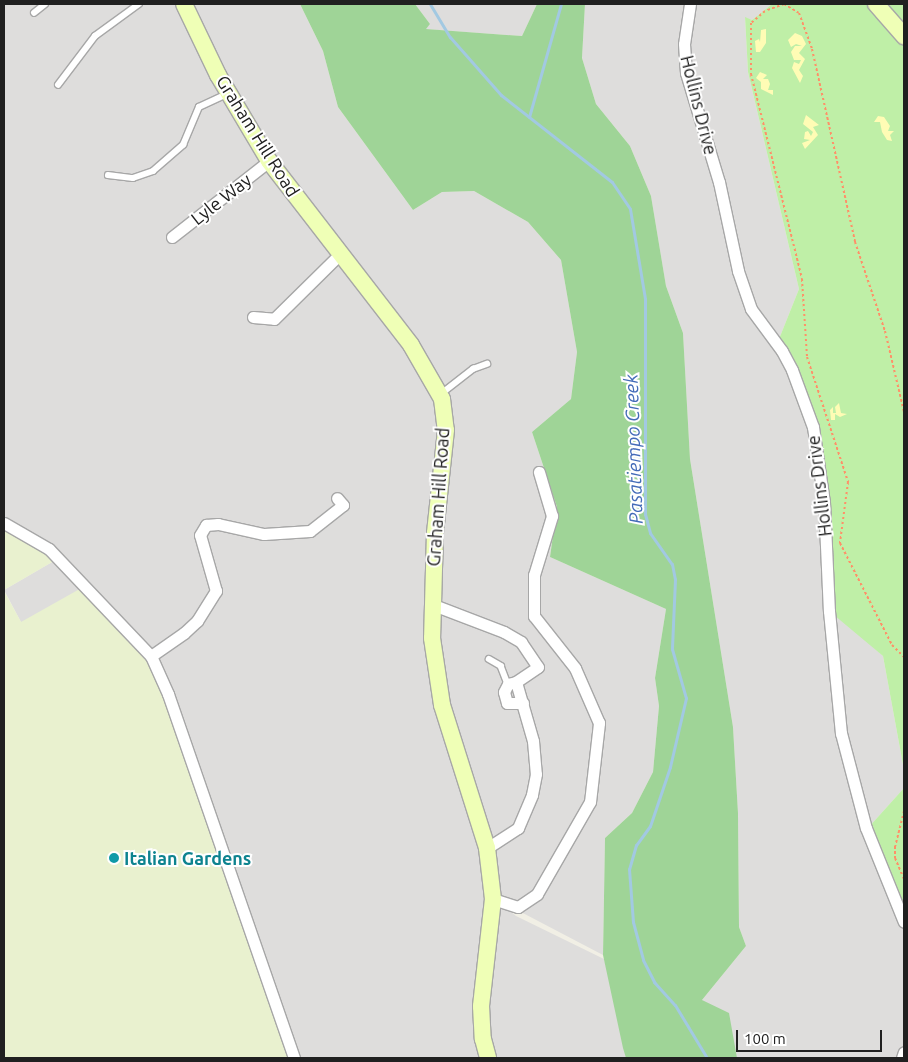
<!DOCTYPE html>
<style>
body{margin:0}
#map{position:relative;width:908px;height:1062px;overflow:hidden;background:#f1efe5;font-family:Ubuntu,sans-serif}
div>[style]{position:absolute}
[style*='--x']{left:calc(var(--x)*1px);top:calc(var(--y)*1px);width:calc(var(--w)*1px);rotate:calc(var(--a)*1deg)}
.residential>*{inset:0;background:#dedddc}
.farmland>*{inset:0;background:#e9f1cf}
.grass>*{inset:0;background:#bfefa7}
.forest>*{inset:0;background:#9fd497}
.sand>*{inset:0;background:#fffcb5}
.stream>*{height:3px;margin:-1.5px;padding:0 1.5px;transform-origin:1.5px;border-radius:1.5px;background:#a2c9e2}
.path>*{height:2px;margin-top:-1px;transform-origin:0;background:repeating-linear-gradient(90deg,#ff9068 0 2.5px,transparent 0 5px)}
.roads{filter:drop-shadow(1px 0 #a7a7a7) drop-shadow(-1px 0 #a7a7a7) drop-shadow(0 1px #a7a7a7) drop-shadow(0 -1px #a7a7a7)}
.lane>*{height:5.5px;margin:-2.75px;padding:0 2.75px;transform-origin:2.75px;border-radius:2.75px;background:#fff}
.street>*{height:11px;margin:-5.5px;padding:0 5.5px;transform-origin:5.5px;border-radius:5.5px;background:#fff}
.secondary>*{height:16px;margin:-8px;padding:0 8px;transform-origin:8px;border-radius:8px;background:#efffb6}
.dots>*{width:14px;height:14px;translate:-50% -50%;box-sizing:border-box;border:2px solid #fff;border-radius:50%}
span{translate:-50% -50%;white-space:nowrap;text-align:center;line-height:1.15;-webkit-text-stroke:4px #fff;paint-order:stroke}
.street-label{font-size:18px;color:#202020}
.culture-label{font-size:18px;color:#0d838f;font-weight:700}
.left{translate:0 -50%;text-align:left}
.water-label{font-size:19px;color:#436bb8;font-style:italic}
.frame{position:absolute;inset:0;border:5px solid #202020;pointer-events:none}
.scale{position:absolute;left:736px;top:1030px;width:146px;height:22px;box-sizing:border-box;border:2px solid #202020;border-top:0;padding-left:6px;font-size:15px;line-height:18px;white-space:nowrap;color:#202020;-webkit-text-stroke:4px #fff;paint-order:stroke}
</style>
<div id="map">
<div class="residential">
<i style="clip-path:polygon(4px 4px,300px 4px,323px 51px,338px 107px,413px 210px,442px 192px,474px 191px,528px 222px,561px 260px,577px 352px,571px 399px,532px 432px,557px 507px,550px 557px,666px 609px,655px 678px,659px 706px,653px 772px,632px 813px,605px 838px,603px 955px,492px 897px,516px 916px,604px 959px,631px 1058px,292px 1058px,21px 622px,4px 590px,59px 558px,4px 519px)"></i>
<i style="clip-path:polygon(415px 4px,537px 4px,522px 36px,425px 29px,430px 24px)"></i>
<i style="clip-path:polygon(585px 4px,772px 4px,752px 20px,745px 18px,748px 72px,799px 289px,777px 344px,806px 400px,833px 611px,883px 656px,904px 770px,904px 788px,868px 828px,904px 918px,904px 1058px,737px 1058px,702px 1000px,746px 946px,739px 927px,738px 813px,733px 727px,690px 459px,683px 333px,666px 286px,651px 196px,630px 146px,596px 104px,582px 58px)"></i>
</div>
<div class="farmland">
<i style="clip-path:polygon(4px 519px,59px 558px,4px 590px)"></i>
<i style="clip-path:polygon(85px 586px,154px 657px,293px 1058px,4px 1058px,4px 591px,21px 622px)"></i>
</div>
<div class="grass">
<i style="clip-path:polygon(772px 4px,904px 4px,904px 770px,883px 656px,828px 610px,823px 468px,777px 344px,799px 289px,748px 72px,745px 17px,752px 20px)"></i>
<i style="clip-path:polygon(904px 788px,904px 918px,868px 828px)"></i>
</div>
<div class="forest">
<i style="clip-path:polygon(300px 4px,415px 4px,430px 24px,426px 29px,522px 36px,537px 4px,585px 4px,582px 58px,596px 104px,630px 146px,651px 196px,666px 286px,683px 333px,690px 459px,733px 727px,738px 813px,739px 927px,746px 946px,702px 1000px,729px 1013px,737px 1058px,626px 1058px,623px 1048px,603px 955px,605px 838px,632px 813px,653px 772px,659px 706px,655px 678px,666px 609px,550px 557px,557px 507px,532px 432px,571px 399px,577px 352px,561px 260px,528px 222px,474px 191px,442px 192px,413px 210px,338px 107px,323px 51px)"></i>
</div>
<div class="sand">
<i style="clip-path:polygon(766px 29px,766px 43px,760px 52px,756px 52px,755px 41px,759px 39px,760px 42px,761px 30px)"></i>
<i style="clip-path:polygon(795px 33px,802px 36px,806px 44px,799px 53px,805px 59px,799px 70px,803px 76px,800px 83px,792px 68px,794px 62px,799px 64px,801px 60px,794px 60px,791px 52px,795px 46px,802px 46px,796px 44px,791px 47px,788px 40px)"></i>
<i style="clip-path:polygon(760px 72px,767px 75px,763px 79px,768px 79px,770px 84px,768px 90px,773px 90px,773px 95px,761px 89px,761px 82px,756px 78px)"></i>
<i style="clip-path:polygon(806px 115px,819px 125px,813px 127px,818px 135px,805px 149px,802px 143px,810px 140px,804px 139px,805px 132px,808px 131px,811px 136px,813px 132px,803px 124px)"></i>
<i style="clip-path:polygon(878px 116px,884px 117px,890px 126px,888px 131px,894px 131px,890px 135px,892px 141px,887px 140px,882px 132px,880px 122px,874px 122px)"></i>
<i style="clip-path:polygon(839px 403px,841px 413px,847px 414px,840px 417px,835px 414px,835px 420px,831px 420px,830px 410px,833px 407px,833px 413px,836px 413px,835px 407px)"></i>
</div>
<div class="stream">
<i style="--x:430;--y:4;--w:39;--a:59"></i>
<i style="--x:450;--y:37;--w:77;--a:48.7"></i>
<i style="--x:501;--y:95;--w:141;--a:38.1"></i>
<i style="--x:612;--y:182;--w:32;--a:56"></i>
<i style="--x:630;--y:209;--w:91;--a:80.5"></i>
<i style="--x:645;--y:299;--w:215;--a:90"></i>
<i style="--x:645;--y:514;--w:20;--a:75"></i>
<i style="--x:650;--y:533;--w:38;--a:55"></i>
<i style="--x:672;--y:564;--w:15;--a:79"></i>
<i style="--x:675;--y:579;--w:70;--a:92.5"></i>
<i style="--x:672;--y:649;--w:51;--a:74.1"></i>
<i style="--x:686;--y:698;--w:71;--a:103.1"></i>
<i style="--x:670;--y:767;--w:62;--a:108.7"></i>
<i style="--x:650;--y:826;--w:24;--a:126"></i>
<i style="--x:636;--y:845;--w:25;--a:106"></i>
<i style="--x:629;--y:869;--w:53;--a:85.7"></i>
<i style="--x:633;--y:922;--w:39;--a:75"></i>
<i style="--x:643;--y:960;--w:25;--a:63"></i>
<i style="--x:654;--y:982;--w:31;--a:48"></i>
<i style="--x:675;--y:1005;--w:62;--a:58.9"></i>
<i style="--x:529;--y:117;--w:117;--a:-74.2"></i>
</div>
<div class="path">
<i style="--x:784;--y:4;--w:20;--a:160"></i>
<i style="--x:765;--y:11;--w:18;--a:139"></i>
<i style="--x:751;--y:23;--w:51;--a:90"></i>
<i style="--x:751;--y:74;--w:211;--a:76"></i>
<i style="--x:802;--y:279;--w:78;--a:86.3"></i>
<i style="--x:807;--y:357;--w:132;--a:71.8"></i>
<i style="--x:848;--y:482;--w:62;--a:97.5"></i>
<i style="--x:840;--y:543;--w:114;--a:63"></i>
<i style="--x:892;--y:645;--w:17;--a:45"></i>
<i style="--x:784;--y:4;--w:17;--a:31"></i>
<i style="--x:799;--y:13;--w:38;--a:70"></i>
<i style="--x:812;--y:49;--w:198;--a:77.4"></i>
<i style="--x:855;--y:242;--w:94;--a:71.4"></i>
<i style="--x:885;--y:331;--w:83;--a:76.8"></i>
<i style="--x:904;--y:811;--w:36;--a:104"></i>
<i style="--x:895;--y:846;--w:12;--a:90"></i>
<i style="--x:895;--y:858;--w:23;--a:67"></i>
</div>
<div class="roads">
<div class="lane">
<i style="--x:34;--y:13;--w:14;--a:-39"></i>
<i style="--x:58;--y:85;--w:61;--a:-52.9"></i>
<i style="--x:95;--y:36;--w:54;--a:-36"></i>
<i style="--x:108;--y:175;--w:25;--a:7"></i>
<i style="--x:133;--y:178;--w:21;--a:-19"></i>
<i style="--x:153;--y:171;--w:40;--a:-41"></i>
<i style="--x:183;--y:145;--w:41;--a:-67.2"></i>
<i style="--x:199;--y:107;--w:31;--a:-25"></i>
<i style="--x:441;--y:394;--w:41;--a:-38"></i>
<i style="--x:473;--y:369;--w:15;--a:-20"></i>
<i style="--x:489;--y:659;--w:14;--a:30"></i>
<i style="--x:501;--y:666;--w:19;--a:69"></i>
</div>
<div class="street">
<i style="--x:690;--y:4;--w:40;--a:98.5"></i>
<i style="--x:684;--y:44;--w:29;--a:86"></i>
<i style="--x:686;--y:73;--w:114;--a:73.2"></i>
<i style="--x:719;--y:182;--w:91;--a:77.9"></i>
<i style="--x:738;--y:271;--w:40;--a:71.1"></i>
<i style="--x:751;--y:309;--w:52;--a:53.6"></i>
<i style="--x:782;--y:351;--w:21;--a:62"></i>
<i style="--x:792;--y:370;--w:61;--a:69.8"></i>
<i style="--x:813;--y:427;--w:76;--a:81.7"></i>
<i style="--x:824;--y:502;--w:109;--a:87.4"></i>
<i style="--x:829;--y:611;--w:123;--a:84.4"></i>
<i style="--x:841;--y:733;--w:98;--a:75.3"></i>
<i style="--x:866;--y:828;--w:101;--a:68"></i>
<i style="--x:172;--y:237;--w:123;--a:-38.1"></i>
<i style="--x:253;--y:317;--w:21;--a:5"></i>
<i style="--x:274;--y:319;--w:91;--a:-44.6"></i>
<i style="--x:4;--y:523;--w:52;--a:30"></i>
<i style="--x:49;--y:549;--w:148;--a:46.4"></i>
<i style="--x:151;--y:656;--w:42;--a:65.9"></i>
<i style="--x:168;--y:694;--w:385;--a:70.9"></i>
<i style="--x:431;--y:604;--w:78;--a:21"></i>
<i style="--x:504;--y:632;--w:20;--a:30"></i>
<i style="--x:521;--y:642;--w:30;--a:56"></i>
<i style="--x:538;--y:667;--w:27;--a:146"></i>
<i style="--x:516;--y:682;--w:61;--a:73.9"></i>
<i style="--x:533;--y:741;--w:33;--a:85"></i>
<i style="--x:536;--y:774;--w:21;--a:101"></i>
<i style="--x:532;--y:795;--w:36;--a:113"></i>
<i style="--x:518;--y:828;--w:37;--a:147"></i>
<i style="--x:151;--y:656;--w:40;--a:-34.9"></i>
<i style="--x:184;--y:633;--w:18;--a:-43"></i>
<i style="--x:197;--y:621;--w:36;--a:-58"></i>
<i style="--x:216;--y:591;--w:58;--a:-105.9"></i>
<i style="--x:200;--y:535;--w:12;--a:-59"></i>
<i style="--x:206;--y:525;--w:12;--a:-5"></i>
<i style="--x:218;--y:524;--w:47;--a:12.3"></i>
<i style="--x:264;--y:534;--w:46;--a:-3.7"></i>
<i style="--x:310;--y:531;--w:42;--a:-38.2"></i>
<i style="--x:343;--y:505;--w:9;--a:-131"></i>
<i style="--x:516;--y:682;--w:8;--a:166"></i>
<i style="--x:508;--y:684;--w:9;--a:117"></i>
<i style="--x:504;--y:692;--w:11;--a:75"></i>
<i style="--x:507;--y:703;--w:16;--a:0"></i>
<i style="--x:493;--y:899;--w:26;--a:18"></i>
<i style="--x:518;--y:907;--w:23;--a:-34"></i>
<i style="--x:537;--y:894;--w:106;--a:-60.1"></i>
<i style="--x:590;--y:802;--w:80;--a:-83.5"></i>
<i style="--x:599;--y:723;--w:60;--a:-113.6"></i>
<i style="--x:575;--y:668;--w:66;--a:-128.3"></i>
<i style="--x:534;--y:616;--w:41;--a:-90"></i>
<i style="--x:534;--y:575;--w:62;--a:-73"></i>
<i style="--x:552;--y:516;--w:46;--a:-106.5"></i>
<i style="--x:902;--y:1058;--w:6;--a:-72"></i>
</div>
<div class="secondary">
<i style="--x:184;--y:4;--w:79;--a:64.4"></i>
<i style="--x:218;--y:75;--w:100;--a:59.3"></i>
<i style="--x:269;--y:161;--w:232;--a:52.3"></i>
<i style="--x:411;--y:345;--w:62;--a:60.1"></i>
<i style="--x:442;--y:399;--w:31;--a:83"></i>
<i style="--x:446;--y:430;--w:104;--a:96.1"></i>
<i style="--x:435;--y:533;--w:105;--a:91.6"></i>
<i style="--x:432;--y:638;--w:68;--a:81.5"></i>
<i style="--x:442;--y:705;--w:150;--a:72.5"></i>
<i style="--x:487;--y:848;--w:51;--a:83.3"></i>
<i style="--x:493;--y:899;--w:108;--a:96.4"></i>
<i style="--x:481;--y:1006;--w:33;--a:87"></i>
<i style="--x:483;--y:1039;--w:20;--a:75"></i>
<i style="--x:876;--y:4;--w:43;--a:48.8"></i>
</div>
</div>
<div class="dots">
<i style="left:114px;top:858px;background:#0f9aa8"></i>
</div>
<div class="street-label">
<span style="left:699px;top:105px;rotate:76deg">Hollins Drive</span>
<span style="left:258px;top:136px;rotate:58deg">Graham Hill Road</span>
<span style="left:221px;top:199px;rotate:-38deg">Lyle Way</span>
<span style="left:819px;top:486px;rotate:-97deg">Hollins Drive</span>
<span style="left:438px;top:497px;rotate:-86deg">Graham Hill Road</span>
</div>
<div class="culture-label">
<span class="left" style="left:124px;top:858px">Italian Gardens</span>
</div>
<div class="water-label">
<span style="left:634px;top:449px;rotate:-92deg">Pasatiempo Creek</span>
</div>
<div class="frame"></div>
<div class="scale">100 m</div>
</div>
